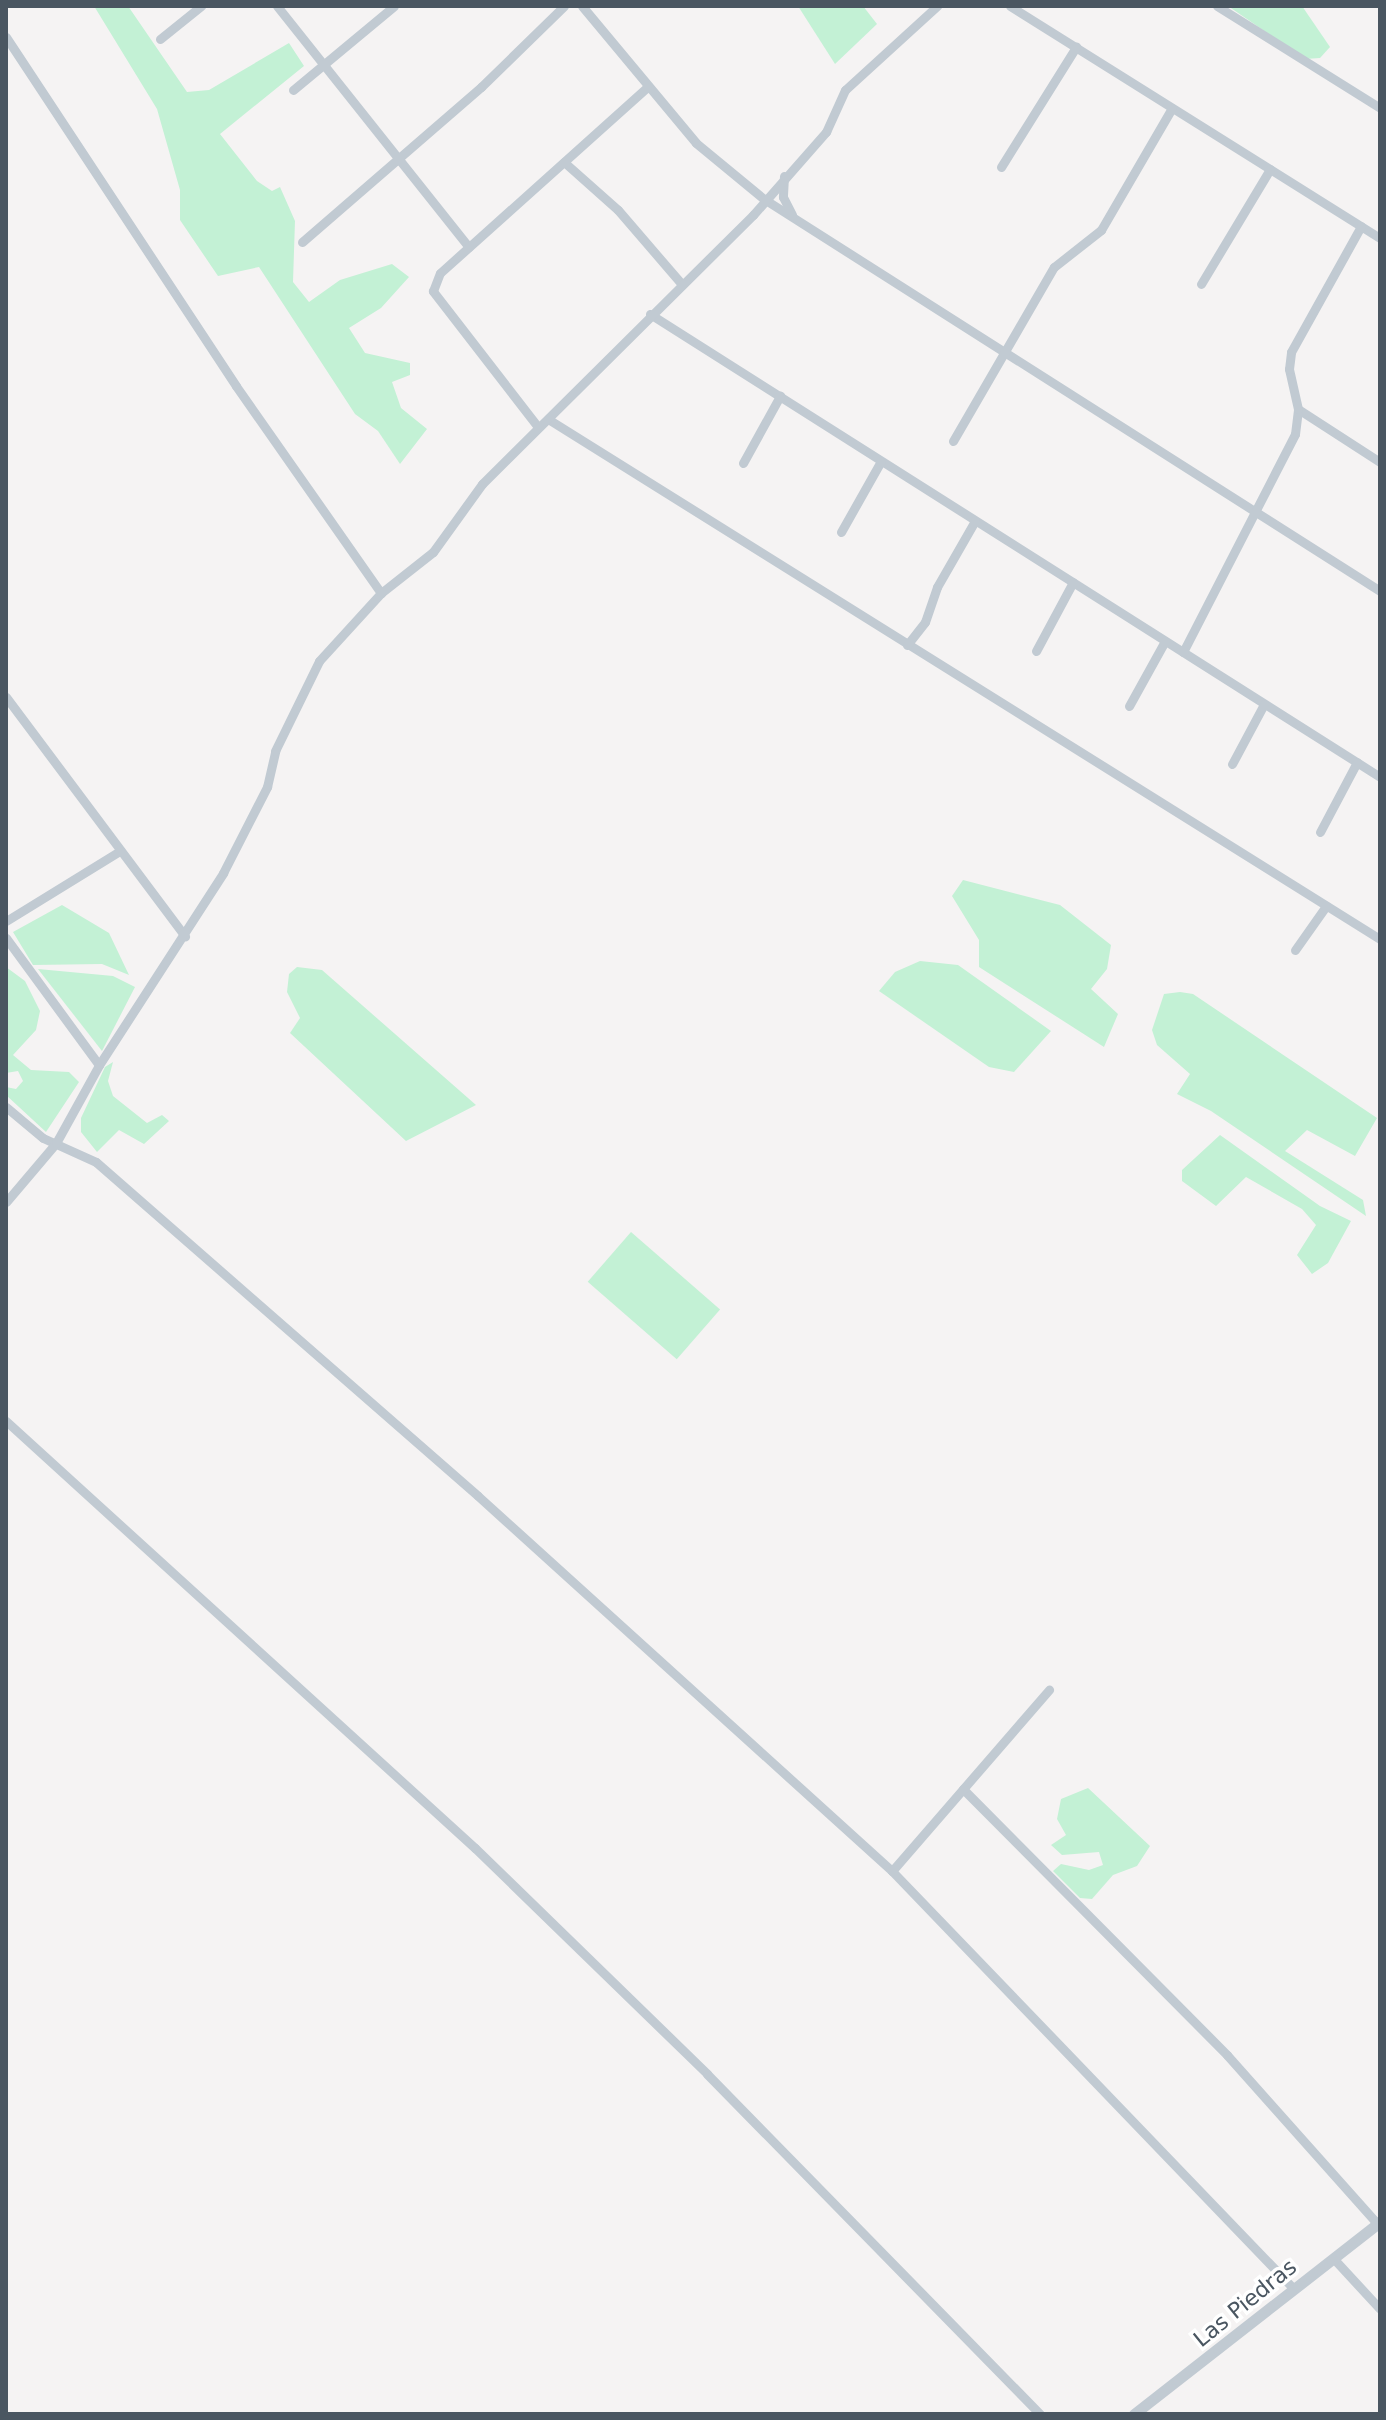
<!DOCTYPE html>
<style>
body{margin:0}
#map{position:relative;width:1386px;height:2420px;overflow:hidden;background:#f5f3f3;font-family:"DejaVu Sans",sans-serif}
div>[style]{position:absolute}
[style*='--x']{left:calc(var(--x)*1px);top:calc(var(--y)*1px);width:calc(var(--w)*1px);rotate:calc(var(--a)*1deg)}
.green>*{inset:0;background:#c3f1d5;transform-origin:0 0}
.minor>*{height:9px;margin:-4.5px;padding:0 4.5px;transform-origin:4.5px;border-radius:4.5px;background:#c1cad2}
.tertiary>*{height:11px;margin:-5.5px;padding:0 5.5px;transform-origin:5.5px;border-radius:5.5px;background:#c1cad2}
span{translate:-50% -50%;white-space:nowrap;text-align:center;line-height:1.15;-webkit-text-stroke:7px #fff;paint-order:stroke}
.street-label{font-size:22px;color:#4a5661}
.frame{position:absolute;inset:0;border:8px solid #4a5661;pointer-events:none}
</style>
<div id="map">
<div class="green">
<i style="clip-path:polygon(94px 6px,128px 6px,187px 92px,209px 90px,289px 43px,304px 66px,220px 134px,257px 181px,272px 191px,280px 187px,295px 221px,293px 282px,309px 302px,340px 280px,392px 264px,409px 277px,381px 308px,349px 328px,365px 353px,410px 363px,410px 375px,392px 382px,401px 408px,427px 429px,400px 464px,378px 431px,355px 414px,259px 267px,218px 276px,180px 220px,180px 190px,157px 109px)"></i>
<i style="clip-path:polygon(798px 6px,863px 6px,877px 24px,835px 64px)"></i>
<i style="clip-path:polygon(1228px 6px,1302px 6px,1330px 47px,1320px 58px,1305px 59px)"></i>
<i style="clip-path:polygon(963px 880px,1060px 905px,1111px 945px,1107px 969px,1091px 989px,1118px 1014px,1104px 1047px,979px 967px,979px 940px,952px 896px)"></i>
<i style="clip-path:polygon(62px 905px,109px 933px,129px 975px,102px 964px,33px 965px,13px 932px)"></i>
<i style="clip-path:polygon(920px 961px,958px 965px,1051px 1031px,1014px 1072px,989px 1067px,879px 991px,895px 972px)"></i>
<i style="clip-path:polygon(6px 967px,25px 981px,40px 1011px,36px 1030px,13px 1055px,31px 1070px,69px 1072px,79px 1082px,46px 1132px,6px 1095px,6px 1087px,16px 1089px,23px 1081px,18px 1071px,6px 1073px)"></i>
<i style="clip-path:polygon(297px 967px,322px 970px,476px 1105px,406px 1141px,290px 1033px,300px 1018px,287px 992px,289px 974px)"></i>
<i style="clip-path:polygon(38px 969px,113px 976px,135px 987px,102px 1051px)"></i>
<i style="clip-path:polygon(1180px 992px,1193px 994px,1377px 1118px,1355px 1156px,1307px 1130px,1285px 1151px,1363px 1200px,1366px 1216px,1211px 1111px,1177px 1094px,1190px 1074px,1157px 1045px,1152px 1030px,1164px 994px)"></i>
<i style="clip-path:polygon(113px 1062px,108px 1081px,113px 1096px,147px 1123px,162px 1115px,169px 1121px,144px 1144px,119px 1130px,97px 1152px,81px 1132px,81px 1118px,105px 1067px)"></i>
<i style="clip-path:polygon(1220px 1135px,1320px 1206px,1351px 1221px,1328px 1263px,1312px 1274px,1297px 1255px,1316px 1225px,1302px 1209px,1246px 1177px,1216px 1206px,1182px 1181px,1182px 1170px)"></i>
<i style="left:631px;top:1232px;width:118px;height:66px;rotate:41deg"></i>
<i style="clip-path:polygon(1088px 1788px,1150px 1846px,1137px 1866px,1113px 1875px,1092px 1899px,1080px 1898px,1053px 1871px,1061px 1864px,1089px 1870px,1103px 1865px,1099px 1852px,1062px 1855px,1051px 1845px,1066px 1835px,1057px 1819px,1061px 1799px)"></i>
</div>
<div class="minor">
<i style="--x:277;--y:6;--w:308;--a:51.5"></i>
<i style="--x:582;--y:6;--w:178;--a:50.2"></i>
<i style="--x:696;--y:143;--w:88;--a:39.5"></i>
<i style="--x:764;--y:199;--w:730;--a:32.47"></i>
<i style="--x:1010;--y:6;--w:437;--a:32.1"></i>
<i style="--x:1217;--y:6;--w:192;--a:32"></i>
<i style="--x:6;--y:37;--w:418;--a:56.6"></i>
<i style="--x:236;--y:386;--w:253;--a:55"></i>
<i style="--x:160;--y:39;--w:53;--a:-38.8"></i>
<i style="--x:293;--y:90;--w:131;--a:-39.7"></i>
<i style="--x:564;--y:162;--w:72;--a:41.6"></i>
<i style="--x:618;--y:210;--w:95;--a:49.3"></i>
<i style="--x:1001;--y:167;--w:142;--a:-58"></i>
<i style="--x:784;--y:176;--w:21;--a:93"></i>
<i style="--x:783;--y:197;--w:20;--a:63"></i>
<i style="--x:302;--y:242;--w:237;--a:-40.9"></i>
<i style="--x:481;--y:87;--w:116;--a:-44.3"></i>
<i style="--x:1201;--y:284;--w:134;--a:-59"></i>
<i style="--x:650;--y:314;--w:864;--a:32.38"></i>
<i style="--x:1298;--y:409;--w:98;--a:32.9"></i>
<i style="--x:548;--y:419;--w:981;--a:32.01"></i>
<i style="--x:538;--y:427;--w:172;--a:-127.7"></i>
<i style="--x:433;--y:291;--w:19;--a:-69"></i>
<i style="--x:440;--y:273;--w:278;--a:-41.9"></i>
<i style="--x:953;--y:441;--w:201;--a:-59.9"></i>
<i style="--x:1054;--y:267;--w:60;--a:-38.2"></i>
<i style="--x:1101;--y:230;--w:141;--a:-59.8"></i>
<i style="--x:743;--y:463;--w:77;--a:-61.1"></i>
<i style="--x:841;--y:532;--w:81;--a:-60.6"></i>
<i style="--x:907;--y:645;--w:29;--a:-52"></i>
<i style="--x:925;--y:622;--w:37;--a:-71"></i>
<i style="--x:937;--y:587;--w:76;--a:-60.1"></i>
<i style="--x:1036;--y:651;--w:78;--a:-61.8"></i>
<i style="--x:1183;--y:652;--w:245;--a:-62.8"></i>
<i style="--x:1295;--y:434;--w:25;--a:-83"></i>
<i style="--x:1298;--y:409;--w:41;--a:-102.7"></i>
<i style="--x:1289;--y:369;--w:17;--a:-83"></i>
<i style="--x:1291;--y:352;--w:144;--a:-60.9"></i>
<i style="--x:6;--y:697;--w:299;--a:53.2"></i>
<i style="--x:1129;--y:706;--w:74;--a:-61"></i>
<i style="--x:1232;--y:764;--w:68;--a:-61.9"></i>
<i style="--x:1320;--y:832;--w:79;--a:-62.1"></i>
<i style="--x:6;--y:921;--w:134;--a:-31.6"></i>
<i style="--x:6;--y:938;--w:157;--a:53.8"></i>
<i style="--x:1295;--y:950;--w:54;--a:-54.8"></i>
<i style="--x:6;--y:1107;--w:48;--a:40"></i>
<i style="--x:43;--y:1138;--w:58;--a:24.4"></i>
<i style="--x:96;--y:1162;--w:507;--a:41.16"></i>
<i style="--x:478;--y:1496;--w:559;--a:42.17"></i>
<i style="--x:892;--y:1871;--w:579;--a:46.12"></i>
<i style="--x:6;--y:1202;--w:77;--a:-49.7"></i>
<i style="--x:56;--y:1143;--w:89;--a:-61.1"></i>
<i style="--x:99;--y:1065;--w:229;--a:-57.1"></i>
<i style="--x:223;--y:873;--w:97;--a:-62.9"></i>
<i style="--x:267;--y:787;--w:37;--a:-77"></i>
<i style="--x:275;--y:751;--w:100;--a:-63.9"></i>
<i style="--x:319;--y:661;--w:92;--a:-47.6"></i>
<i style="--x:381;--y:593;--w:66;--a:-38.3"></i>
<i style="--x:433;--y:552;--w:84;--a:-54.2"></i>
<i style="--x:482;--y:484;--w:382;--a:-44.8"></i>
<i style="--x:753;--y:215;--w:111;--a:-48.7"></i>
<i style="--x:826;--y:132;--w:46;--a:-65.7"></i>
<i style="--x:845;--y:90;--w:125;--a:-42.4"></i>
<i style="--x:6;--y:1421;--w:634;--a:42.32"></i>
<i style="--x:475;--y:1848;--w:324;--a:44.2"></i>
<i style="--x:707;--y:2074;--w:476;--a:45.6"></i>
<i style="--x:963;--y:1789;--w:375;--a:45.2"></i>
<i style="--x:1227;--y:2055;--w:230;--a:48.3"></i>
<i style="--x:892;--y:1871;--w:240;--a:-49.1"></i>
<i style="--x:1333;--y:2258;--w:69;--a:47.3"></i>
</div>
<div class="tertiary">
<i style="--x:1134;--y:2414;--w:312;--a:-38"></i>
</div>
<div class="street-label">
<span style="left:1245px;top:2303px;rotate:-39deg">Las Piedras</span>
</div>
<div class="frame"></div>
</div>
